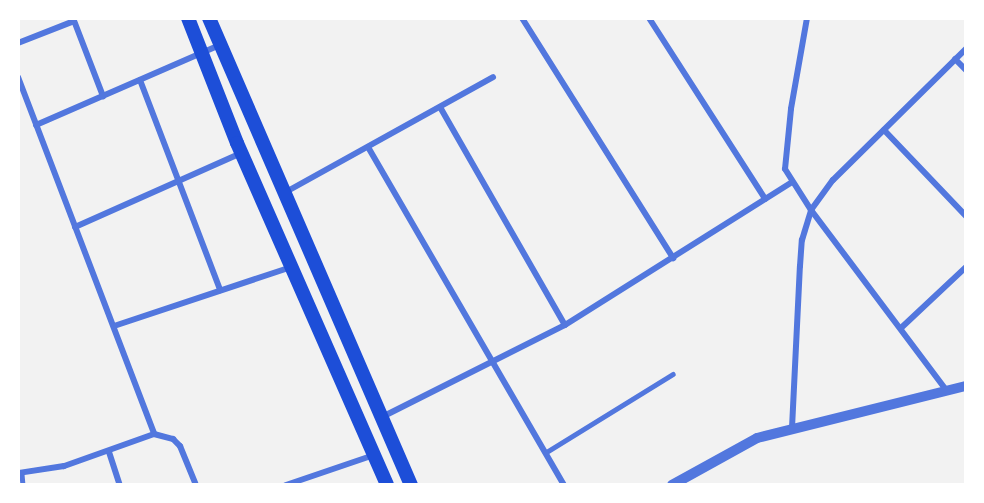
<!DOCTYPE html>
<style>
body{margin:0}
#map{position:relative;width:984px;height:503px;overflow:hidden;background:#f2f2f2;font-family:"Roboto Serif",serif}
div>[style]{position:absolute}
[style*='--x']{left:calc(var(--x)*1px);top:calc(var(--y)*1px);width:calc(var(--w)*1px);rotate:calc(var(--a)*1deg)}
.service>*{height:4.5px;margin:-2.25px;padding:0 2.25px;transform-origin:2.25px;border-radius:2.25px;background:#5277de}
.minor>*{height:6px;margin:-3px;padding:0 3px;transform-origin:3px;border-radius:3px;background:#5277de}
.tertiary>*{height:10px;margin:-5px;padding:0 5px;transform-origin:5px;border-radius:5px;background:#5277de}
.primary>*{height:14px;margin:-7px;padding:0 7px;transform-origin:7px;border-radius:7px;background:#1d4ed8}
span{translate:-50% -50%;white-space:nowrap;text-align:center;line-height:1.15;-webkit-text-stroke:6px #fff;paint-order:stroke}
.frame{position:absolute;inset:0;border:20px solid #fff;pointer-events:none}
</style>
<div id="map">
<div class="service">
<i style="--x:545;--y:453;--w:150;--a:-31.7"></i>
<i style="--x:22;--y:474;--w:11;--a:85"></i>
</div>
<div class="minor">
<i style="--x:73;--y:18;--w:84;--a:69"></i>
<i style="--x:522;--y:18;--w:284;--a:57.8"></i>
<i style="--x:649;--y:18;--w:215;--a:57.3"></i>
<i style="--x:807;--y:18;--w:92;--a:100"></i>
<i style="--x:791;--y:109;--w:60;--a:95.7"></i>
<i style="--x:785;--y:169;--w:49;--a:57.6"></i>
<i style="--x:811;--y:210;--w:226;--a:53.1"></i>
<i style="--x:18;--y:43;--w:60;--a:-21.4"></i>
<i style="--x:955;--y:59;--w:16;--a:45"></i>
<i style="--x:18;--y:77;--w:382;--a:69.1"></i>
<i style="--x:154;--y:434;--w:96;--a:160.4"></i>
<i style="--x:64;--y:466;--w:47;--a:171.3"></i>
<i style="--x:140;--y:80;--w:225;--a:69.1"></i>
<i style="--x:440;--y:107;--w:251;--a:60.2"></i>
<i style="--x:36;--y:125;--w:201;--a:-23.5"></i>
<i style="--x:884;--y:130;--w:119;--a:46.4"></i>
<i style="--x:368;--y:147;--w:391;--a:59.9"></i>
<i style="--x:284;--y:193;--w:239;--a:-29"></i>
<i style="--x:75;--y:227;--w:182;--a:-24"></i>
<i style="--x:114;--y:326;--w:187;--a:-18.4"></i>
<i style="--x:901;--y:328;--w:89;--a:-43.2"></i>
<i style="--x:382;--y:417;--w:205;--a:-26.7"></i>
<i style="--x:565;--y:325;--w:268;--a:-32.2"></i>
<i style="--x:792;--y:428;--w:162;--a:-87.2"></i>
<i style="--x:800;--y:266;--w:26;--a:-86"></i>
<i style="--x:802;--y:240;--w:31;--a:-73"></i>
<i style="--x:811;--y:210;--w:37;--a:-54"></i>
<i style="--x:833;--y:180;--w:187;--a:-44.6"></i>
<i style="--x:154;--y:434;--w:20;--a:15"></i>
<i style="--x:173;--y:439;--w:10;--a:45"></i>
<i style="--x:180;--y:446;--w:42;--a:67.7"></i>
<i style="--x:109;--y:452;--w:35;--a:72"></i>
<i style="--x:286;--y:485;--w:93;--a:-18.8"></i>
</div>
<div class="tertiary">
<i style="--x:672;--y:485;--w:97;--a:-28.9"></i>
<i style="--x:757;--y:438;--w:215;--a:-14"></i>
</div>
<div class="primary">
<i style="--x:188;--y:18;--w:134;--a:68.6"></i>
<i style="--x:237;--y:143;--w:373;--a:66.3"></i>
<i style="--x:209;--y:18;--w:509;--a:66.61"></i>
</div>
<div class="frame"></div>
</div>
